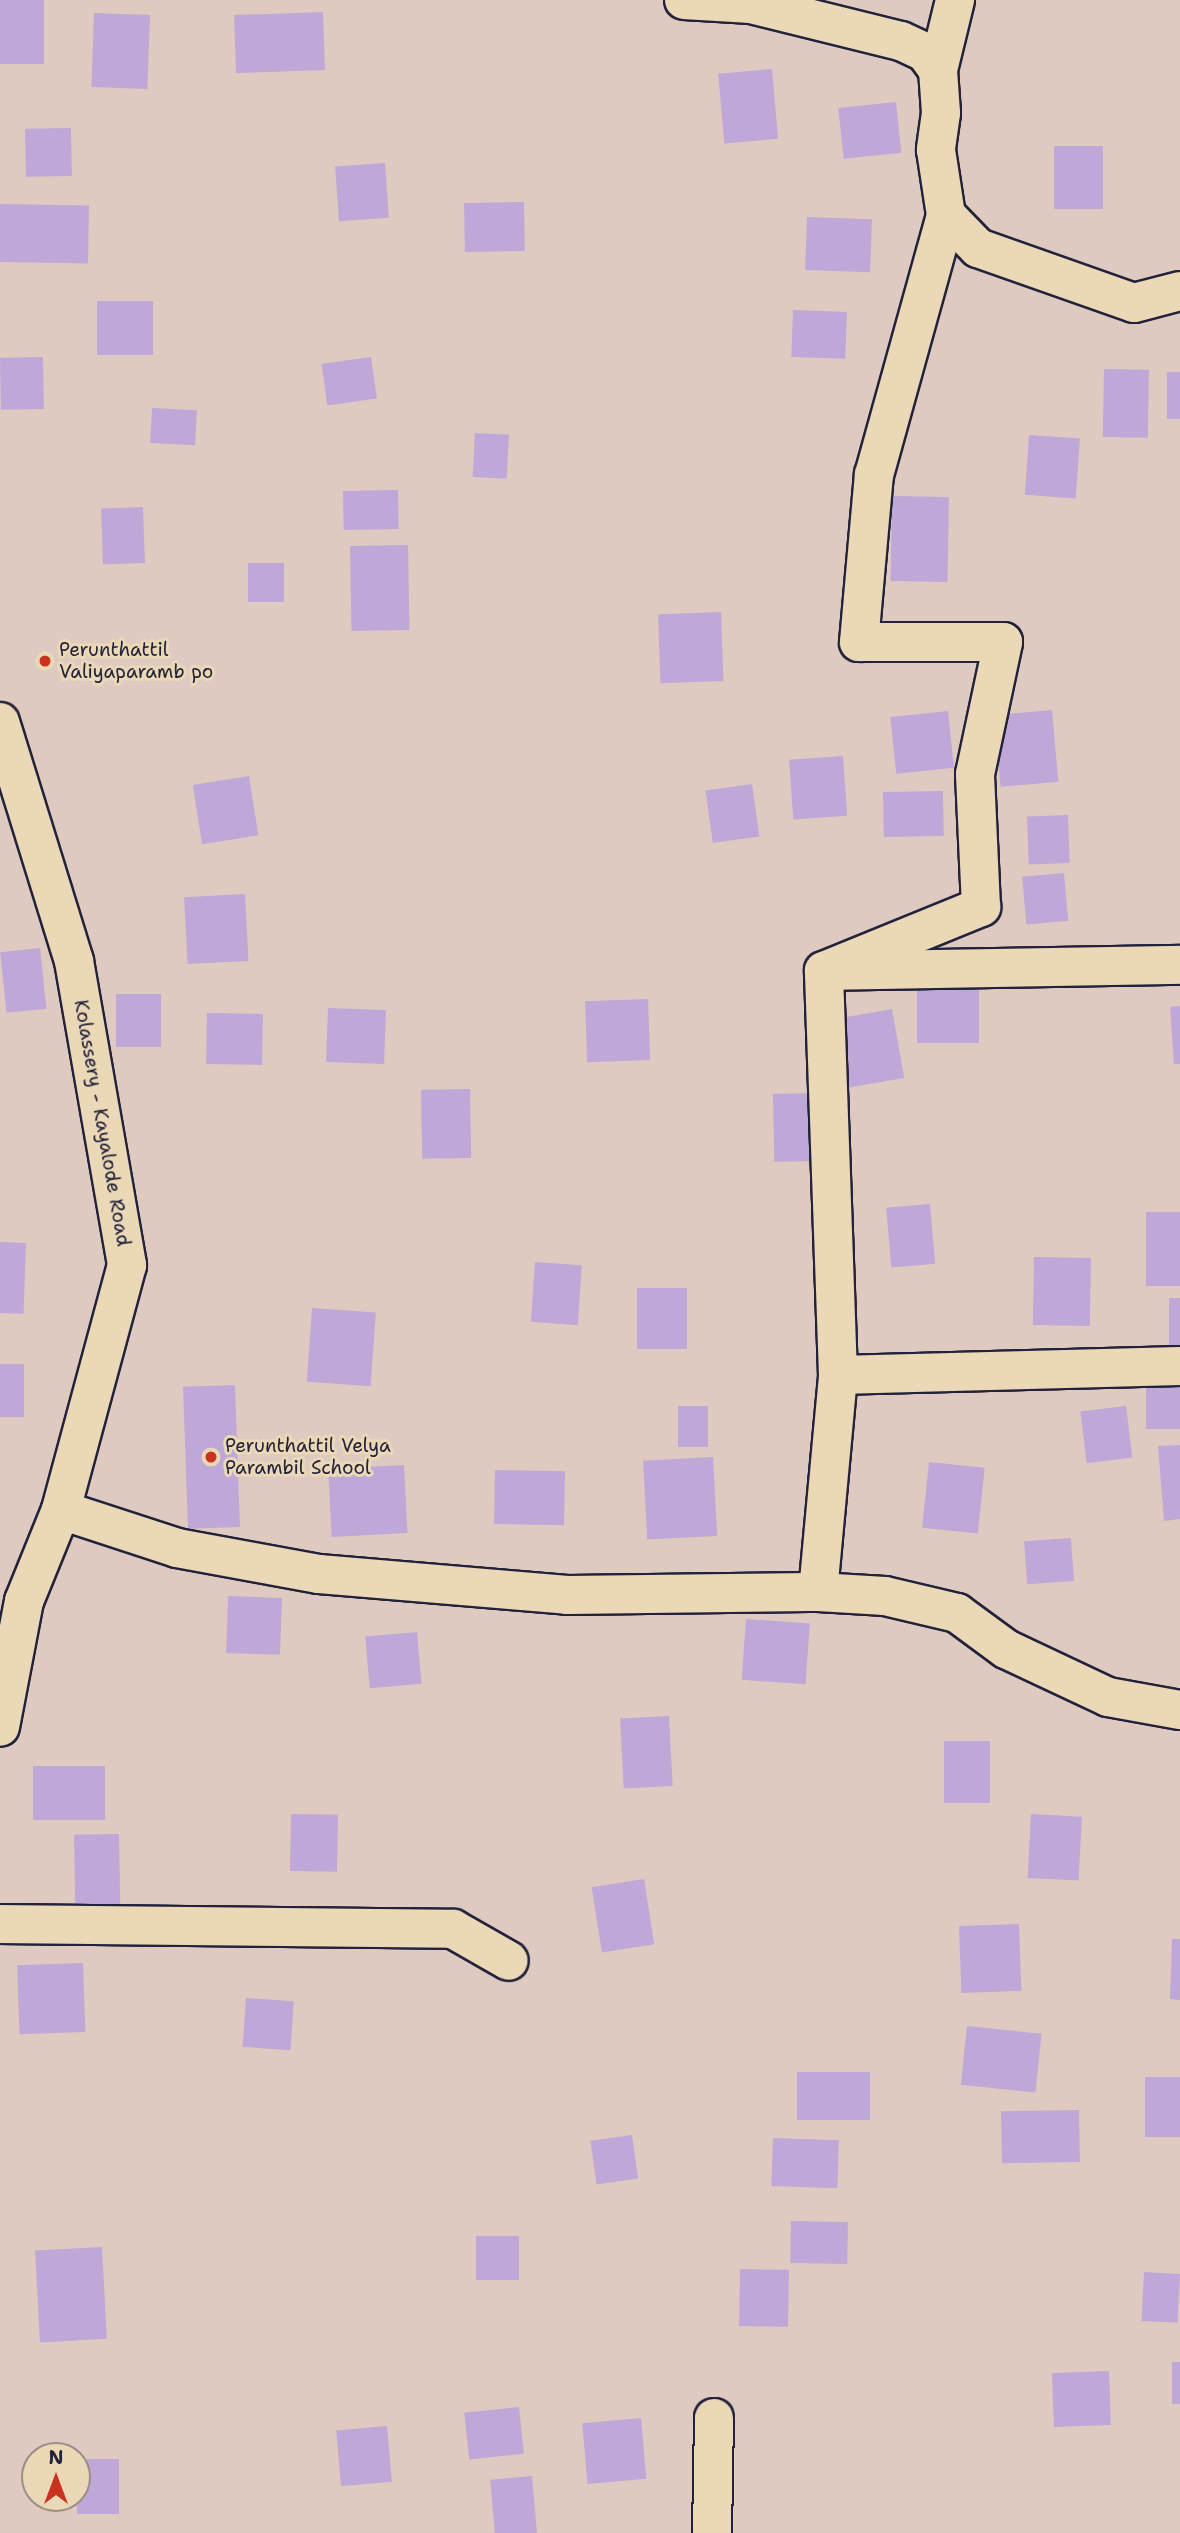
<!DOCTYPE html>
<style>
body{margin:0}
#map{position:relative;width:1180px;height:2533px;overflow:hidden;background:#decac0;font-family:"Shantell Sans",sans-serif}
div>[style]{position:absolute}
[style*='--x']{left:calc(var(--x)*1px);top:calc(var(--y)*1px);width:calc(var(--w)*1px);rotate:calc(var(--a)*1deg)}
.building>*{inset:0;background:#bfa8d7;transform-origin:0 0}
.roads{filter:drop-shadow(2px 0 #22223b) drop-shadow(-2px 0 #22223b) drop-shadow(0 2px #22223b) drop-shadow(0 -2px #22223b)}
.minor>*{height:38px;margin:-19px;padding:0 19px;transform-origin:19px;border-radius:19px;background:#ebd8b6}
.secondary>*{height:38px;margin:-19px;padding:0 19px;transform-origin:19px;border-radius:19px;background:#ebd8b6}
.dots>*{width:19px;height:19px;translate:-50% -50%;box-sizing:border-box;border:4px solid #ebd8b6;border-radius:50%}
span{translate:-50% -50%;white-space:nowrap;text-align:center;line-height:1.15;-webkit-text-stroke:6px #ebd8b6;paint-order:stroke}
.poi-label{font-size:19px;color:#22223b}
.left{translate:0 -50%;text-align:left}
.street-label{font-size:19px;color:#22223b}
.north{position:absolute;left:21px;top:2442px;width:70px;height:70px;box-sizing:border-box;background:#ebd8b6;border:2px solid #9b8f85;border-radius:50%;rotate:0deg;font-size:19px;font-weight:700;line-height:28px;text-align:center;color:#22223b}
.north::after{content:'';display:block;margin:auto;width:24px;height:32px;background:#c8321e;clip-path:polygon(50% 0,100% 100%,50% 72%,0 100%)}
</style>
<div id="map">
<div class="building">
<i style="left:0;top:0;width:44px;height:64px"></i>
<i style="left:323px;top:12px;width:58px;height:89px;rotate:88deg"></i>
<i style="left:94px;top:13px;width:56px;height:74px;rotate:2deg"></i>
<i style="left:772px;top:69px;width:70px;height:54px;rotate:85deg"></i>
<i style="left:896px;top:102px;width:51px;height:58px;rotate:84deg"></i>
<i style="left:71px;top:128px;width:48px;height:46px;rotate:89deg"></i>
<i style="left:1054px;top:146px;width:49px;height:63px"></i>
<i style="left:385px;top:163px;width:55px;height:50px;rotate:86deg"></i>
<i style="left:524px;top:202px;width:49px;height:60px;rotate:89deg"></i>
<i style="left:0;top:204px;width:89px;height:58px;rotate:1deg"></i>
<i style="left:807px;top:217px;width:65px;height:53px;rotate:2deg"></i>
<i style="left:97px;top:301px;width:56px;height:54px"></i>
<i style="left:793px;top:310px;width:54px;height:47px;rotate:2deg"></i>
<i style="left:43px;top:357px;width:52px;height:43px;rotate:89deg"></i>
<i style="left:371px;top:357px;width:42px;height:50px;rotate:82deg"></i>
<i style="left:1104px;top:369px;width:45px;height:68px;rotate:1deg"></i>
<i style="left:1167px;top:372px;width:13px;height:47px"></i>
<i style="left:152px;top:408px;width:45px;height:35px;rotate:3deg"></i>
<i style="left:475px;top:433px;width:34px;height:44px;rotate:3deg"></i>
<i style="left:1029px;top:435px;width:51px;height:60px;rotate:4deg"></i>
<i style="left:398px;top:490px;width:39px;height:55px;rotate:89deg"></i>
<i style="left:892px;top:496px;width:57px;height:85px;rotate:1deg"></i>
<i style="left:143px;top:507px;width:56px;height:42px;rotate:88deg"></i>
<i style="left:408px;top:545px;width:85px;height:58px;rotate:89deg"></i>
<i style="left:248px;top:563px;width:36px;height:39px"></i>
<i style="left:721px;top:612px;width:69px;height:63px;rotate:88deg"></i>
<i style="left:1052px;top:710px;width:72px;height:58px;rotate:85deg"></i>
<i style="left:948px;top:711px;width:57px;height:58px;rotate:84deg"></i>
<i style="left:843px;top:756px;width:60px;height:54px;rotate:86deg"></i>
<i style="left:249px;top:776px;width:60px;height:57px;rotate:81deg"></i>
<i style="left:752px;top:784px;width:53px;height:47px;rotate:82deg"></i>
<i style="left:943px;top:791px;width:45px;height:60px;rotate:89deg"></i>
<i style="left:1068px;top:815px;width:48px;height:41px;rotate:88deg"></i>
<i style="left:1064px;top:873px;width:48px;height:42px;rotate:85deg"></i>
<i style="left:245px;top:894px;width:67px;height:61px;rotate:87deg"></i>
<i style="left:40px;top:948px;width:61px;height:40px;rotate:84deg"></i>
<i style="left:979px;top:980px;width:63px;height:62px;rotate:90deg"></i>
<i style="left:116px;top:994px;width:45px;height:53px"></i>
<i style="left:648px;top:999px;width:61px;height:63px;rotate:88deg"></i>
<i style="clip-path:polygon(1180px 1006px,1180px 1064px,1174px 1064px,1170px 1007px)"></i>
<i style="left:328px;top:1008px;width:58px;height:54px;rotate:2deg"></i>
<i style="left:892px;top:1009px;width:70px;height:60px;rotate:80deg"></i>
<i style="left:207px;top:1013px;width:56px;height:51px;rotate:1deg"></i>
<i style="left:470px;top:1089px;width:69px;height:49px;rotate:89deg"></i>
<i style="left:822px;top:1093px;width:68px;height:49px;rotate:89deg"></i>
<i style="left:930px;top:1204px;width:60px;height:44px;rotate:85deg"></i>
<i style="left:1180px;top:1212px;width:74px;height:34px;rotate:90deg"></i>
<i style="left:0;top:1242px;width:26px;height:71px;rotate:2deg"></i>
<i style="left:1034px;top:1257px;width:57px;height:68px;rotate:1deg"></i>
<i style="left:535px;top:1262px;width:47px;height:60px;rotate:4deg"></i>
<i style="left:637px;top:1288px;width:50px;height:61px"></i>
<i style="left:1169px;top:1298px;width:11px;height:48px"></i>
<i style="left:312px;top:1308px;width:64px;height:74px;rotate:4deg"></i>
<i style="left:0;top:1364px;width:24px;height:53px"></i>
<i style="left:235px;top:1385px;width:142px;height:52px;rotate:88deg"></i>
<i style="left:1180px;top:1387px;width:42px;height:34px;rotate:90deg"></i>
<i style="left:678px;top:1406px;width:30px;height:41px"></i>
<i style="left:1126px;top:1406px;width:52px;height:46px;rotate:83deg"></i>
<i style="clip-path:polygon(1180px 1445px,1180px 1519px,1164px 1521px,1158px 1446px)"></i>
<i style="left:713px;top:1457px;width:79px;height:70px;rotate:87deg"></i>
<i style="left:929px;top:1462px;width:56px;height:66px;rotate:6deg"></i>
<i style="left:404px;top:1465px;width:68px;height:76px;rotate:87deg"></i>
<i style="left:495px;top:1470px;width:70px;height:54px;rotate:1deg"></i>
<i style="left:1071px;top:1538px;width:43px;height:47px;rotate:86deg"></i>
<i style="left:228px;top:1596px;width:54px;height:57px;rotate:2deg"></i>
<i style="left:746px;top:1619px;width:64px;height:61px;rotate:4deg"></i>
<i style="left:417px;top:1632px;width:52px;height:52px;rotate:85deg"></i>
<i style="left:669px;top:1716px;width:70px;height:49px;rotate:87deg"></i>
<i style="left:944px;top:1741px;width:46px;height:62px"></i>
<i style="left:33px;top:1766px;width:72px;height:54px"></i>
<i style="left:291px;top:1814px;width:47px;height:57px;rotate:1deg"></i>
<i style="left:1031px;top:1814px;width:51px;height:64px;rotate:3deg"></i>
<i style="left:119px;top:1834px;width:70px;height:45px;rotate:89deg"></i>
<i style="left:644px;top:1879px;width:66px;height:53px;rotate:81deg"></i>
<i style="left:1019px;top:1924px;width:67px;height:60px;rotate:88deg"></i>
<i style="clip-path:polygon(1172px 1939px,1180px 1939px,1180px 2000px,1170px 1999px)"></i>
<i style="left:83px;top:1963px;width:69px;height:66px;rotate:88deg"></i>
<i style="left:246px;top:1998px;width:48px;height:49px;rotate:4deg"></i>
<i style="left:967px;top:2026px;width:75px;height:59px;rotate:6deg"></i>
<i style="left:797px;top:2072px;width:73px;height:48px"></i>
<i style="left:1145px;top:2077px;width:35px;height:60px"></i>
<i style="left:1079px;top:2110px;width:52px;height:78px;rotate:89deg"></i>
<i style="left:632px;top:2135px;width:44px;height:42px;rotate:82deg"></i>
<i style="left:773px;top:2138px;width:66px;height:48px;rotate:2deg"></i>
<i style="left:791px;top:2221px;width:57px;height:42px;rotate:1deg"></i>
<i style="left:476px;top:2236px;width:43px;height:44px"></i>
<i style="left:102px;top:2247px;width:92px;height:67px;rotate:87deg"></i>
<i style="left:740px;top:2269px;width:49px;height:57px;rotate:1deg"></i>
<i style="left:1144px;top:2272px;width:36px;height:49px;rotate:3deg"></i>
<i style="left:1172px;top:2362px;width:8px;height:42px"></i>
<i style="left:1109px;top:2371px;width:54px;height:57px;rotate:88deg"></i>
<i style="left:519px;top:2407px;width:47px;height:55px;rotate:84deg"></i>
<i style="left:641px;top:2418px;width:61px;height:59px;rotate:85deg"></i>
<i style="left:387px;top:2426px;width:56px;height:51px;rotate:85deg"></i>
<i style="left:119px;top:2459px;width:55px;height:42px;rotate:90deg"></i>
<i style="left:532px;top:2476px;width:57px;height:42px;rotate:85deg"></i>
</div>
<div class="roads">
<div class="minor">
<i style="--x:684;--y:0;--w:67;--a:3.4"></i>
<i style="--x:751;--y:4;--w:154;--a:13.9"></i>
<i style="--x:901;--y:41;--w:26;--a:25"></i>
<i style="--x:925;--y:52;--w:22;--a:54"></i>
<i style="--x:938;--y:70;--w:43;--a:86"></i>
<i style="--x:941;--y:113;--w:37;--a:98"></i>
<i style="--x:936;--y:150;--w:66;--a:81.3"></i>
<i style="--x:946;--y:215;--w:46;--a:45.9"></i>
<i style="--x:978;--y:248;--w:165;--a:19.4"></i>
<i style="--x:1134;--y:303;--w:48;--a:-14.6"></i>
<i style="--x:938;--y:70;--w:72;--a:-76.3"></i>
<i style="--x:824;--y:971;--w:170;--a:-22.2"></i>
<i style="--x:981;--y:907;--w:133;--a:-92.6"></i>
<i style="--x:975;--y:774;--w:135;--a:-78"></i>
<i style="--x:1003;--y:642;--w:144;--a:180"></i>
<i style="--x:859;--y:642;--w:168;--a:-84.9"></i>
<i style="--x:874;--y:475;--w:270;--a:-74.5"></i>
<i style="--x:838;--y:1375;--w:342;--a:-1.5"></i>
<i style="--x:61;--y:1510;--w:122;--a:18.1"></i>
<i style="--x:177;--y:1548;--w:144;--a:10.4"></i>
<i style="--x:319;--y:1574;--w:249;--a:4.8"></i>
<i style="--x:567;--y:1595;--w:251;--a:-0.7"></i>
<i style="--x:818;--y:1592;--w:67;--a:3.4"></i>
<i style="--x:885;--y:1596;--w:74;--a:13.3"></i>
<i style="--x:957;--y:1613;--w:61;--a:36.3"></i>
<i style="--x:1006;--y:1649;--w:113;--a:25.2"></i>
<i style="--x:1108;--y:1697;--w:73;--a:10.2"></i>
<i style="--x:818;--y:1592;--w:218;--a:-84.7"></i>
<i style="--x:838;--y:1375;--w:404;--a:-92"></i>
<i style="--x:824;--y:971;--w:356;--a:-1"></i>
<i style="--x:0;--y:1924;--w:453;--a:0.6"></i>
<i style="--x:453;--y:1929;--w:64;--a:29.7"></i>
<i style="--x:712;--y:2533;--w:115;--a:-89"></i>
</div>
<div class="secondary">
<i style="--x:0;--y:722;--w:250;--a:72.8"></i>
<i style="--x:74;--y:961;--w:309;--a:80.1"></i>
<i style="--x:127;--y:1265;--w:254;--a:105.1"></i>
<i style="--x:61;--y:1510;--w:98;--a:112.1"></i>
<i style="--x:24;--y:1601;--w:128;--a:100.8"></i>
</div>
</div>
<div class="dots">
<i style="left:45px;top:661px;background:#c8321e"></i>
<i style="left:211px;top:1457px;background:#c8321e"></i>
</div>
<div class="poi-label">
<span class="left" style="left:59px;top:661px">Perunthattil<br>Valiyaparamb po</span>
<span class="left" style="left:225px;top:1457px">Perunthattil Velya<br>Parambil School</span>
</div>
<div class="street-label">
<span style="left:102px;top:1123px;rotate:80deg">Kolassery - Kayalode Road</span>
</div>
<div class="north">N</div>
</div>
